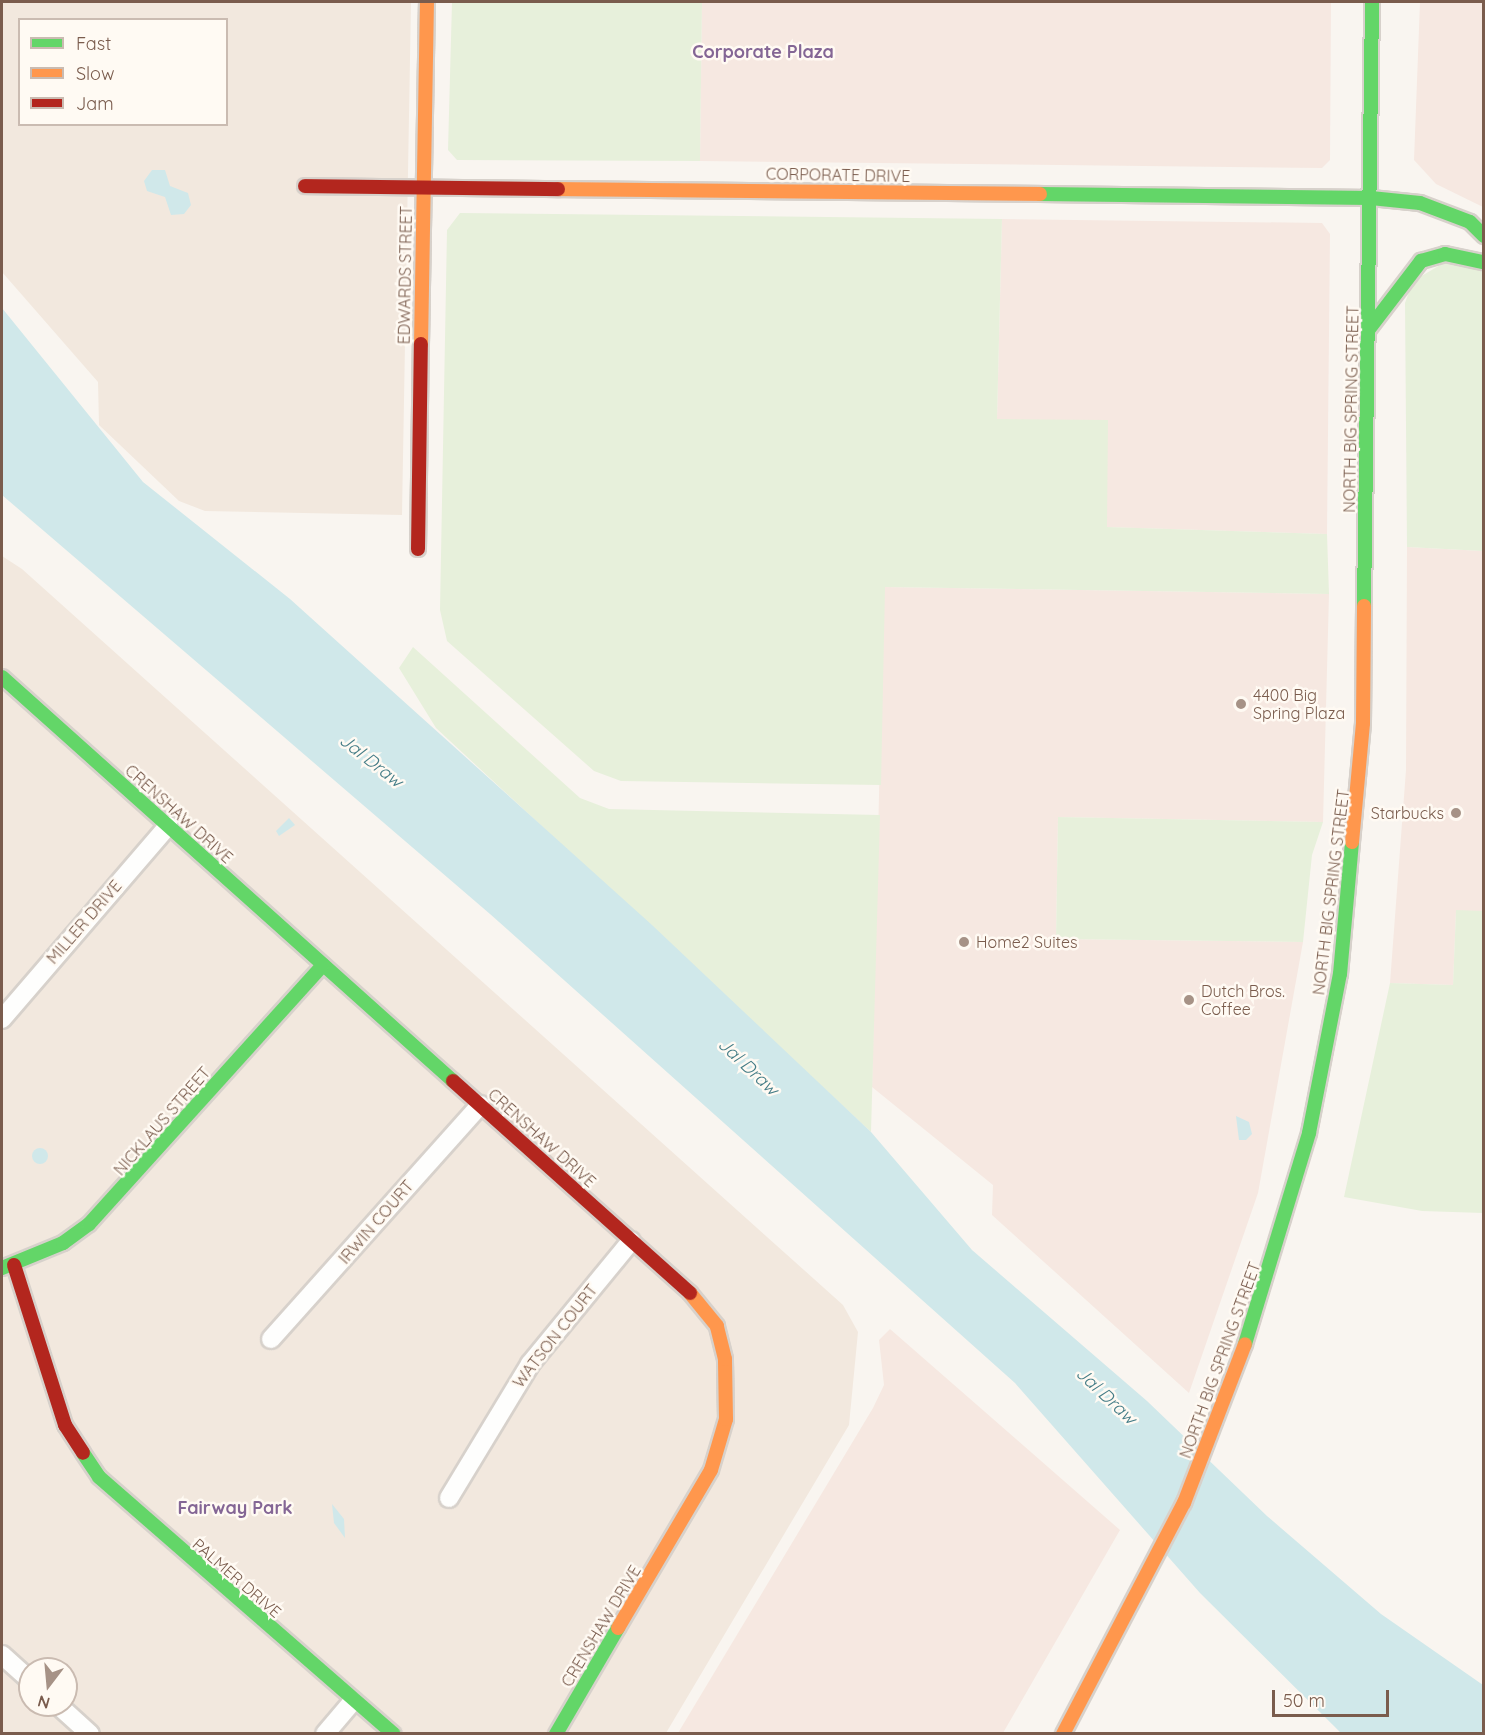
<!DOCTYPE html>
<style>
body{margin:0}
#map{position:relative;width:1485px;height:1735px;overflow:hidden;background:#f9f5f0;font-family:Quicksand,sans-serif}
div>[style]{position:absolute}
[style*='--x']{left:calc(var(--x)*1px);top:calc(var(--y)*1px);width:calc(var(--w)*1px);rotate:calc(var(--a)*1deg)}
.residential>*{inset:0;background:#f2e8de}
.commercial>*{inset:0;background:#f6e8e1}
.green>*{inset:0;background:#e7f0db}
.water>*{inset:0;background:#d0e8ea}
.round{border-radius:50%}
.roads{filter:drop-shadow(2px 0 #d7d1cb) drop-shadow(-2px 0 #d7d1cb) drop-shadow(0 2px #d7d1cb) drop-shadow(0 -2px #d7d1cb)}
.street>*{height:18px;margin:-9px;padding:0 9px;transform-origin:9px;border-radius:9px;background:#fefefd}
.fast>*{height:14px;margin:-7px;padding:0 7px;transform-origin:7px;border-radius:7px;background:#63d668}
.slow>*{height:14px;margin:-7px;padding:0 7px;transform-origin:7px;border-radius:7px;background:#ff974d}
.jam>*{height:14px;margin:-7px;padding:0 7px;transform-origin:7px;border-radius:7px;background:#b3261e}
.dots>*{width:16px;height:16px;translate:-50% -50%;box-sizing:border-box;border:3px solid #fffaf3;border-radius:50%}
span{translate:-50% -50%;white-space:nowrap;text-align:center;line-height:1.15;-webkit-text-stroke:5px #fffaf3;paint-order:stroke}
.street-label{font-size:16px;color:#7a5c4d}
.poi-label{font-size:16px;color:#7a5c4d}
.left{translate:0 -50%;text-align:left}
.right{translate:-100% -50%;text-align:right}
.neighbourhood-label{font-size:18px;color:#846695;font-weight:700}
.water-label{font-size:18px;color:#437c86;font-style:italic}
.frame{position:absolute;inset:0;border:3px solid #7a5c4d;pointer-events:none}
.legend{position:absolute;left:18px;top:18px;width:210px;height:108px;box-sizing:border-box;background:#fffaf3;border:2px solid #cabbb1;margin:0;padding:8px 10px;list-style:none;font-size:18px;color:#7a5c4d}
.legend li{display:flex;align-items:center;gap:12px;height:30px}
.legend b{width:30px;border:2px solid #cabbb1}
.north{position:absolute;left:18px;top:1657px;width:60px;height:60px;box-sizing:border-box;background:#fffaf3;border:2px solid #cabbb1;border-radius:50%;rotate:196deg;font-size:16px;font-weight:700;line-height:24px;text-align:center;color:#7a5c4d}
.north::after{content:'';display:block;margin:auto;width:21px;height:27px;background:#a69286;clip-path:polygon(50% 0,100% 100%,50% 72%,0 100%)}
.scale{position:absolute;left:1272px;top:1690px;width:117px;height:27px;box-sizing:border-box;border:3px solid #7a5c4d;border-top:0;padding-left:8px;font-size:18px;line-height:21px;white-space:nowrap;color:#7a5c4d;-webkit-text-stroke:4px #fffaf3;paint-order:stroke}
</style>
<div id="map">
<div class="residential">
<i style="clip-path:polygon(evenodd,2px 2px,411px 2px,402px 515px,205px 511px,179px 501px,99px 425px,98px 382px,2px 272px,2px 2px,20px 20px,226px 20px,226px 124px,20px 124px,20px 20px)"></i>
<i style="clip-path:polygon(evenodd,2px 556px,22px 569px,843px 1305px,858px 1332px,849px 1425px,666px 1733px,2px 1733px,2px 556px,30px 1669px,66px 1669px,66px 1705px,30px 1705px,30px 1669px)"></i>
</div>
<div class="commercial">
<i style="clip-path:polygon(702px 2px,1331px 2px,1330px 160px,1322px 168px,700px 161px)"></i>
<i style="clip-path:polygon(1420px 2px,1483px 2px,1483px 207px,1436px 184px,1414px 160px)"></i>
<i style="clip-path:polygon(1002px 219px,1322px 223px,1330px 234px,1327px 534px,1106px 527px,997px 419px)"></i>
<i style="clip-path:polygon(1407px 547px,1483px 551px,1483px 911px,1456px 911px,1453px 985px,1390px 983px,1406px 770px)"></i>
<i style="clip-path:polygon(884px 587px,1329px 594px,1323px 822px,1058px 817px,1056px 939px,1303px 942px,1258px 1193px,1189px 1393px,992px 1215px,993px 1185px,872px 1087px)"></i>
<i style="clip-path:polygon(890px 1329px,1120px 1530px,1003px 1733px,678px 1733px,873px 1408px,884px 1385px,879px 1340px)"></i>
</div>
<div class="green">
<i style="clip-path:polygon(452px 2px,702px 2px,700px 161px,457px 160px,448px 150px)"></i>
<i style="clip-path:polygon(460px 213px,1002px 219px,997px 419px,1108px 420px,1107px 527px,1327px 534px,1329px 594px,885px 587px,881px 785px,621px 781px,594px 771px,447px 641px,440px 610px,447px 230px)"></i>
<i style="clip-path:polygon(1447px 261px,1483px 271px,1483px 551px,1407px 547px,1405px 303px,1413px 281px)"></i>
<i style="clip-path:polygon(413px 647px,580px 798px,609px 809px,880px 815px,871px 1132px,436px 728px,399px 668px)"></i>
<i style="clip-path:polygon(1058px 817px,1323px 822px,1312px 855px,1303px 942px,1056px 939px)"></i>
<i style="clip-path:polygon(1456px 910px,1483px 911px,1483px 1213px,1422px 1211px,1344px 1197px,1390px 983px,1453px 985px)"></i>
</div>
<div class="water">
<i style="clip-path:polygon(152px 170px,165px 170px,170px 186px,188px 193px,191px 205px,184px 214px,171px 215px,165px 197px,147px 191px,144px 181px)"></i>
<i style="clip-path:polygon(2px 308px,143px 482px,290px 599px,652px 925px,871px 1132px,972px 1250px,1147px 1401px,1267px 1516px,1381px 1614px,1483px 1685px,1483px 1733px,1341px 1733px,1200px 1593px,1015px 1383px,490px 914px,2px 495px)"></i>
<i style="clip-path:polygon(289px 818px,295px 825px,279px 836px,276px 831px)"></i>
<i style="clip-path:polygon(1236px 1116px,1249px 1122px,1252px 1134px,1246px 1140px,1239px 1140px)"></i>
<i class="round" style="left:32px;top:1148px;width:16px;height:16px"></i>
<i style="clip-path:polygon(332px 1504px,344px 1519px,345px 1538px,334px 1523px)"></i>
</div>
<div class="roads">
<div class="street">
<i style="--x:2;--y:1019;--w:255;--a:-49.3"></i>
<i style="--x:271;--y:1339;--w:314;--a:-48.2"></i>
<i style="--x:449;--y:1498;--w:157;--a:-58.8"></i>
<i style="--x:530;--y:1364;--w:159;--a:-50.6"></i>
<i style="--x:2;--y:1655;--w:38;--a:42"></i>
<i style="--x:58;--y:1705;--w:43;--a:42.2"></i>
<i style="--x:325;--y:1734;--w:43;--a:-49.7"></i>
</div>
<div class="fast">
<i style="--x:1040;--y:194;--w:331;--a:0.7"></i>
<i style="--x:1371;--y:198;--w:49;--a:5.8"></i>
<i style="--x:1420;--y:203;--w:53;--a:20.8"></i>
<i style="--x:1470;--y:222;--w:20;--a:45"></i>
<i style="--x:1369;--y:329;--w:86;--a:-52.6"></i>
<i style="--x:1421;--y:261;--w:25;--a:-16"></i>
<i style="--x:1445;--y:254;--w:40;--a:12"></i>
<i style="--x:1364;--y:606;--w:604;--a:-89.24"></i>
<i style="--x:2;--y:677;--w:605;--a:41.85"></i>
<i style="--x:2;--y:1268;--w:66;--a:-22.3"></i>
<i style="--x:63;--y:1243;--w:32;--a:-36"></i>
<i style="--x:89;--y:1224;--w:349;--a:-47.9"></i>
<i style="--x:1245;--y:1344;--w:220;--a:-73.1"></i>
<i style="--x:1309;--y:1133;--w:162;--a:-79"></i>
<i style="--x:1340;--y:974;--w:133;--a:-84.8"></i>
<i style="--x:83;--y:1453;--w:29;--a:56"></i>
<i style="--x:99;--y:1477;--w:391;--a:41.1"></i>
<i style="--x:556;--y:1734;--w:123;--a:-59.7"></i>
</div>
<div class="slow">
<i style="--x:558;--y:189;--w:482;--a:0.6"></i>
<i style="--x:421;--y:344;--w:342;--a:-89"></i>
<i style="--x:1352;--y:842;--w:120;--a:-84.7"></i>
<i style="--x:1363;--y:723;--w:117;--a:-89.5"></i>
<i style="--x:618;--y:1628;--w:183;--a:-59.5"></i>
<i style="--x:711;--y:1470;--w:53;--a:-73.6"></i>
<i style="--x:726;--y:1419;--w:60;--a:-91"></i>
<i style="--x:725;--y:1359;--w:34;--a:-104"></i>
<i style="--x:717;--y:1326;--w:43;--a:-129.3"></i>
<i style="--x:1063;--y:1734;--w:261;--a:-62.4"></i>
<i style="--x:1184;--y:1503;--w:170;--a:-69"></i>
</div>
<div class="jam">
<i style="--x:305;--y:186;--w:253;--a:0.7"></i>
<i style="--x:418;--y:549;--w:205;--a:-89.2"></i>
<i style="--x:453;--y:1081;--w:318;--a:41.8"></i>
<i style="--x:14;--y:1265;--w:168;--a:72.3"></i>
<i style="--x:65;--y:1425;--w:33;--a:57"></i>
</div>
</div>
<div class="dots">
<i style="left:1241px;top:704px;background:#a69286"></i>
<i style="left:1456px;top:813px;background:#a69286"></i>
<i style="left:964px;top:942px;background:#a69286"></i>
<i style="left:1189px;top:1000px;background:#a69286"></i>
</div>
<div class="street-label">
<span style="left:838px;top:175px;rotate:1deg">CORPORATE DRIVE</span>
<span style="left:405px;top:275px;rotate:-89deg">EDWARDS STREET</span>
<span style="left:1351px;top:409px;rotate:-89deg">NORTH BIG SPRING STREET</span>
<span style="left:179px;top:814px;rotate:42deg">CRENSHAW DRIVE</span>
<span style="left:1331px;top:892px;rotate:-83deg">NORTH BIG SPRING STREET</span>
<span style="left:84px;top:922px;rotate:-49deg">MILLER DRIVE</span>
<span style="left:162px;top:1121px;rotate:-49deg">NICKLAUS STREET</span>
<span style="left:542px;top:1138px;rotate:42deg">CRENSHAW DRIVE</span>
<span style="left:376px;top:1222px;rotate:-49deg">IRWIN COURT</span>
<span style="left:555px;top:1336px;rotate:-52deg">WATSON COURT</span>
<span style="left:1220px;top:1360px;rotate:-70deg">NORTH BIG SPRING STREET</span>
<span style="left:237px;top:1578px;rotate:41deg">PALMER DRIVE</span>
<span style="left:601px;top:1626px;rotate:-59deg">CRENSHAW DRIVE</span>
</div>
<div class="poi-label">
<span class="left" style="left:1253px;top:704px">4400 Big<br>Spring Plaza</span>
<span class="right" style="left:1444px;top:813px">Starbucks</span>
<span class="left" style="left:976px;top:942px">Home2 Suites</span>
<span class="left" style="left:1201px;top:1000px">Dutch Bros.<br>Coffee</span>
</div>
<div class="neighbourhood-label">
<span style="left:763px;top:52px">Corporate Plaza</span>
<span style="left:235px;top:1508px">Fairway Park</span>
</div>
<div class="water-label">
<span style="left:371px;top:761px;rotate:38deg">Jal Draw</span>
<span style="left:748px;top:1067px;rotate:43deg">Jal Draw</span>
<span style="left:1106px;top:1396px;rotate:43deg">Jal Draw</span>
</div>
<div class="frame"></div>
<ul class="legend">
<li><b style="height:8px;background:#63d668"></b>Fast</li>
<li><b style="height:8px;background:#ff974d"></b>Slow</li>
<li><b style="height:8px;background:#b3261e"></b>Jam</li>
</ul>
<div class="north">N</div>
<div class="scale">50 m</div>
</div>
